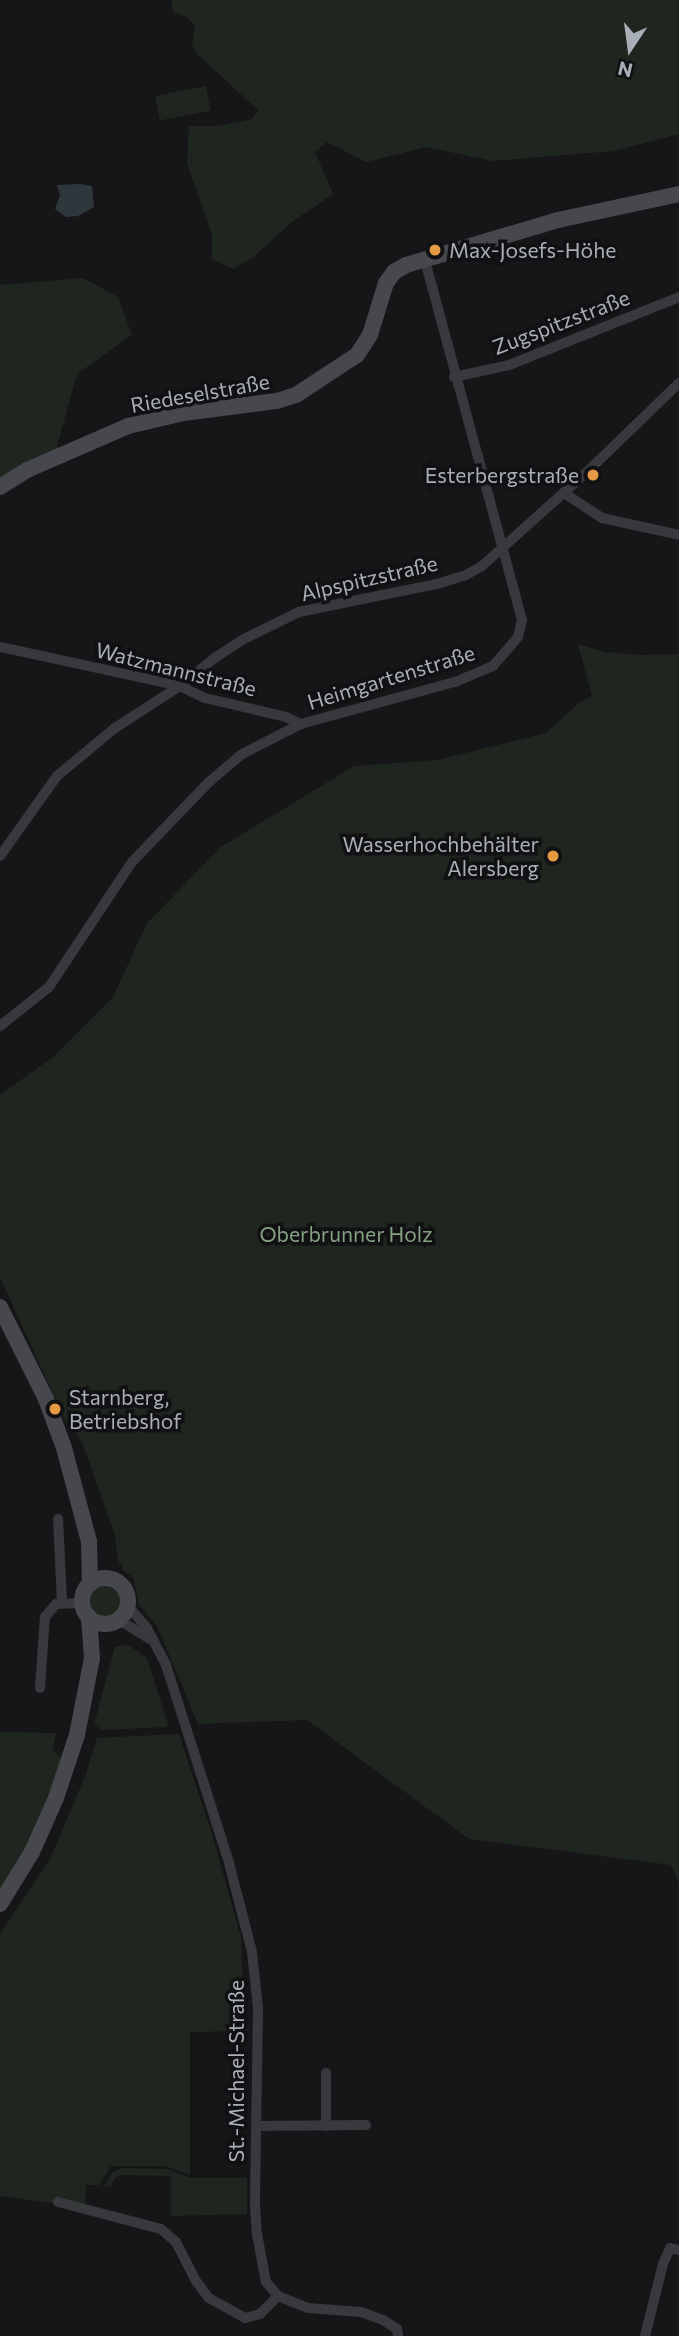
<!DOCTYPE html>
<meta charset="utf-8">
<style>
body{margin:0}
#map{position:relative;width:679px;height:2336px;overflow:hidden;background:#161618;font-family:Commissioner,sans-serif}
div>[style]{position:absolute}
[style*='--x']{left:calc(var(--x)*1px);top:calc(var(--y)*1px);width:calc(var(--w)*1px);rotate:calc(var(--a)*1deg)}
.green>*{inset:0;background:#1f261f;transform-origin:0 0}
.round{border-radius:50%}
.water>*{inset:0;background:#2d373b}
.street>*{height:10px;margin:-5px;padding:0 5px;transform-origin:5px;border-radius:5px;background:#38393d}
.secondary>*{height:16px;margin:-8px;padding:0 8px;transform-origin:8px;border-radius:8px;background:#46484d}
.secondary>.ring{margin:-8px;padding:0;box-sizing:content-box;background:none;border:16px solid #46484d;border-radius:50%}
.dots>*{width:19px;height:19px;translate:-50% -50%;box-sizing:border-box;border:4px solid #111113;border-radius:50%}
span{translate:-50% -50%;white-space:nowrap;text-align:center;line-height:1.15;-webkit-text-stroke:7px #111113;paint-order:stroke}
.poi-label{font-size:21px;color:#a9afb7}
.left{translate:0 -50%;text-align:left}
.right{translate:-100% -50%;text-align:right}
.street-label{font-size:21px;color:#a9afb7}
.park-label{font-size:21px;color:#84a082}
.north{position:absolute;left:595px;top:14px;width:70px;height:70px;-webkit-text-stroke:5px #111113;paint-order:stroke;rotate:193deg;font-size:19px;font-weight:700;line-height:28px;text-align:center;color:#a9afb7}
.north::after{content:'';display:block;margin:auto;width:24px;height:32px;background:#a9afb7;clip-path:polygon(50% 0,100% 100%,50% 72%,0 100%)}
</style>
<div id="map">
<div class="green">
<i style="clip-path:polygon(171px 0,679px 0,679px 134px,614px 151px,492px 161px,427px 147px,366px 162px,327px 142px,315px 152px,333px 194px,292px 222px,252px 258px,233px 269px,212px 259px,212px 235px,187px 163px,189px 126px,216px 126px,252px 119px,258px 110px,196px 53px,192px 45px,195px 26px,188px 18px,173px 12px)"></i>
<i style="left:206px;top:86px;width:25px;height:52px;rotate:79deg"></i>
<i style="clip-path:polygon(83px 278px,118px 297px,132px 335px,77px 374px,57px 446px,60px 456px,0 490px,0 285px)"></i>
<i style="clip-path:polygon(578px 644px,605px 652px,639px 655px,679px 654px,679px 1884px,671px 1865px,469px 1839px,307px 1720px,198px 1724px,157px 1626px,139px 1605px,133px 1577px,122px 1570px,122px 1563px,119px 1563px,114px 1532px,82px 1442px,65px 1420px,0 1277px,0 1095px,53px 1057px,113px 997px,147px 923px,221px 847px,354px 766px,437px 760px,546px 733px,579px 703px,592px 696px)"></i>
<i class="round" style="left:88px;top:1584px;width:34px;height:34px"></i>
<i style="clip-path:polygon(128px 1645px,147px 1658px,168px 1724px,166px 1727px,101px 1730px,94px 1724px,115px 1647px)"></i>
<i style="clip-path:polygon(0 1732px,56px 1733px,52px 1751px,64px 1759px,39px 1826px,0 1894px)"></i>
<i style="clip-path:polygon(179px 1734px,212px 1834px,241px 1938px,243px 1993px,249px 2031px,190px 2032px,190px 2175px,166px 2166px,111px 2166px,99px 2185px,86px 2185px,85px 2208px,0 2196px,0 1934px,50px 1859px,86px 1774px,97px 1738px)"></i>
<i style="clip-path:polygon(121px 2168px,168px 2169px,190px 2178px,247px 2178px,247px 2214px,171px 2216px,171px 2176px,122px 2175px,115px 2178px,111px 2187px,104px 2186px,113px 2172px)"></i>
</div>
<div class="water">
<i style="clip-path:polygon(80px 184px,92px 186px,94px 207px,78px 216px,66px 217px,55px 209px,60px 195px,57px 185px)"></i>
</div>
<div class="street">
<i style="--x:454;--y:377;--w:56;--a:-12.3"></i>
<i style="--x:509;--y:365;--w:183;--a:-21.8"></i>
<i style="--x:564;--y:493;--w:45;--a:33.3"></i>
<i style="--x:602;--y:518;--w:79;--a:12.4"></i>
<i style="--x:0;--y:647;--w:184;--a:12.2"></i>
<i style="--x:180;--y:686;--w:28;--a:26"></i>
<i style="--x:205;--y:698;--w:83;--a:13.2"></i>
<i style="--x:286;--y:717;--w:17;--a:25"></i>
<i style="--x:0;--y:856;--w:98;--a:-54.5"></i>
<i style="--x:57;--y:776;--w:75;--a:-39.6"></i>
<i style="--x:115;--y:728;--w:77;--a:-32.9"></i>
<i style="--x:180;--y:686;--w:46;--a:-38.9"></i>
<i style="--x:216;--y:657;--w:31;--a:-33"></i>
<i style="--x:242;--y:640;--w:64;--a:-26.2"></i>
<i style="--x:299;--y:612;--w:141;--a:-11.5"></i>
<i style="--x:437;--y:584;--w:28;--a:-17"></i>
<i style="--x:464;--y:576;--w:21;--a:-29"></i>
<i style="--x:482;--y:566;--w:145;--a:-41.9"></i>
<i style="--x:590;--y:469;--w:124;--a:-44"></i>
<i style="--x:0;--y:1026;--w:63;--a:-38.5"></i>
<i style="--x:49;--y:987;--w:150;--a:-56.4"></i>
<i style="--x:132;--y:862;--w:111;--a:-46.1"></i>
<i style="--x:209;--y:782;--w:43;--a:-40.3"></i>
<i style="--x:242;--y:754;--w:66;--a:-27"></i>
<i style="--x:301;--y:724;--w:160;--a:-15.3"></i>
<i style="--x:455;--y:682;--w:41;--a:-22.8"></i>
<i style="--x:493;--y:666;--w:38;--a:-49"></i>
<i style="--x:518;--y:637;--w:17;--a:-77"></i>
<i style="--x:522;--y:620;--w:376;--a:-105.1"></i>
<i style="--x:58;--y:1519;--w:83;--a:87.2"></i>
<i style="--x:127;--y:1605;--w:30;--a:49"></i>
<i style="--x:147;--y:1628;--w:42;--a:62.8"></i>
<i style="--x:166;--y:1665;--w:208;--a:72.3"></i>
<i style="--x:229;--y:1863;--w:92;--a:75.5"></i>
<i style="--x:252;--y:1952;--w:56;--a:83.9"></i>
<i style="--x:258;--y:2008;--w:198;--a:90.9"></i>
<i style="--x:255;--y:2206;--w:28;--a:86"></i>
<i style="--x:257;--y:2234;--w:49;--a:79.4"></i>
<i style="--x:266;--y:2282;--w:18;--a:49"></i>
<i style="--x:278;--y:2296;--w:32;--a:22"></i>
<i style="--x:308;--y:2308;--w:53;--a:4.3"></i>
<i style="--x:361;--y:2312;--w:23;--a:20"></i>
<i style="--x:383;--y:2320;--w:17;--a:33"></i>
<i style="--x:397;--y:2329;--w:7;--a:82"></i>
<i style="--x:118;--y:1619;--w:38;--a:32"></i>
<i style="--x:40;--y:1688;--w:71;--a:-86"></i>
<i style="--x:45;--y:1617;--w:17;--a:-50"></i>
<i style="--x:56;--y:1604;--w:26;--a:-2"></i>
<i style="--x:326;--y:2073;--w:53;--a:90"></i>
<i style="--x:256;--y:2126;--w:110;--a:-0.5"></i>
<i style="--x:58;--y:2202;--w:106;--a:14.7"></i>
<i style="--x:161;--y:2229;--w:20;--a:41"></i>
<i style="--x:176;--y:2242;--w:44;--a:62.9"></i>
<i style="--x:196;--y:2281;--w:21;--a:53"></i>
<i style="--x:209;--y:2298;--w:41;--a:29.1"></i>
<i style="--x:245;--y:2318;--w:16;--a:-15"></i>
<i style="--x:260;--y:2314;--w:25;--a:-45"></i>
<i style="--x:645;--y:2336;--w:74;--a:-76"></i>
<i style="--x:663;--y:2264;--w:17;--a:-66"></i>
<i style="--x:670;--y:2248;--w:9;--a:13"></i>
</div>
<div class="secondary">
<i style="--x:0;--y:487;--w:32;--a:-32"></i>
<i style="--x:27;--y:470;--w:110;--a:-23.5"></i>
<i style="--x:128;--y:426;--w:57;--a:-13.3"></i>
<i style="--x:183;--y:413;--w:95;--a:-7.3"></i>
<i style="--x:277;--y:401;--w:20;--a:-18"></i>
<i style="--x:296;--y:395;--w:73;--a:-33.3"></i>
<i style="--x:357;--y:355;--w:24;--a:-57"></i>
<i style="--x:370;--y:335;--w:54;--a:-72.9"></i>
<i style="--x:386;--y:283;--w:14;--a:-54"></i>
<i style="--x:394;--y:272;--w:14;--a:-30"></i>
<i style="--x:406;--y:265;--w:159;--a:-16.5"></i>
<i style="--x:558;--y:220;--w:124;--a:-12.1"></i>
<i style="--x:0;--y:1307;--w:103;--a:63.4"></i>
<i style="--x:46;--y:1399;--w:52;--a:69.8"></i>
<i style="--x:64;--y:1448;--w:96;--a:75"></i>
<i style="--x:89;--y:1541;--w:43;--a:88.7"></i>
<i class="ring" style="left:82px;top:1578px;width:30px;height:30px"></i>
<i style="--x:0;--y:1904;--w:61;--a:-58.4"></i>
<i style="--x:32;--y:1852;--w:59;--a:-66"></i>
<i style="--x:56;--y:1798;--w:66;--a:-71.6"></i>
<i style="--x:77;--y:1735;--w:78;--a:-79"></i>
<i style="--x:92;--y:1658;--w:41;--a:-94.2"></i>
</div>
<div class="dots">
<i style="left:435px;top:250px;background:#e49942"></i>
<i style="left:593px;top:475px;background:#e49942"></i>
<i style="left:553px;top:856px;background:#e49942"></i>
<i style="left:55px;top:1409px;background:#e49942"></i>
</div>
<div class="poi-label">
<span class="left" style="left:449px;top:250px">Max-Josefs-Höhe</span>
<span class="right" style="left:579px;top:475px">Esterbergstraße</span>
<span class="right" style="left:539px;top:856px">Wasserhochbehälter<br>Alersberg</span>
<span class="left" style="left:69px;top:1409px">Starnberg,<br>Betriebshof</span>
</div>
<div class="street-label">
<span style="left:561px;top:322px;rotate:-21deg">Zugspitzstraße</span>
<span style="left:200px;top:393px;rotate:-10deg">Riedeselstraße</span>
<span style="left:369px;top:578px;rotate:-13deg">Alpspitzstraße</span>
<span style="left:176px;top:669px;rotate:14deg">Watzmannstraße</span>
<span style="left:391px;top:677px;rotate:-17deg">Heimgartenstraße</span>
<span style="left:236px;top:2071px;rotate:-90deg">St.-Michael-Straße</span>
</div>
<div class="park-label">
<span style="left:346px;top:1234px">Oberbrunner Holz</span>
</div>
<div class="north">N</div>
</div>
